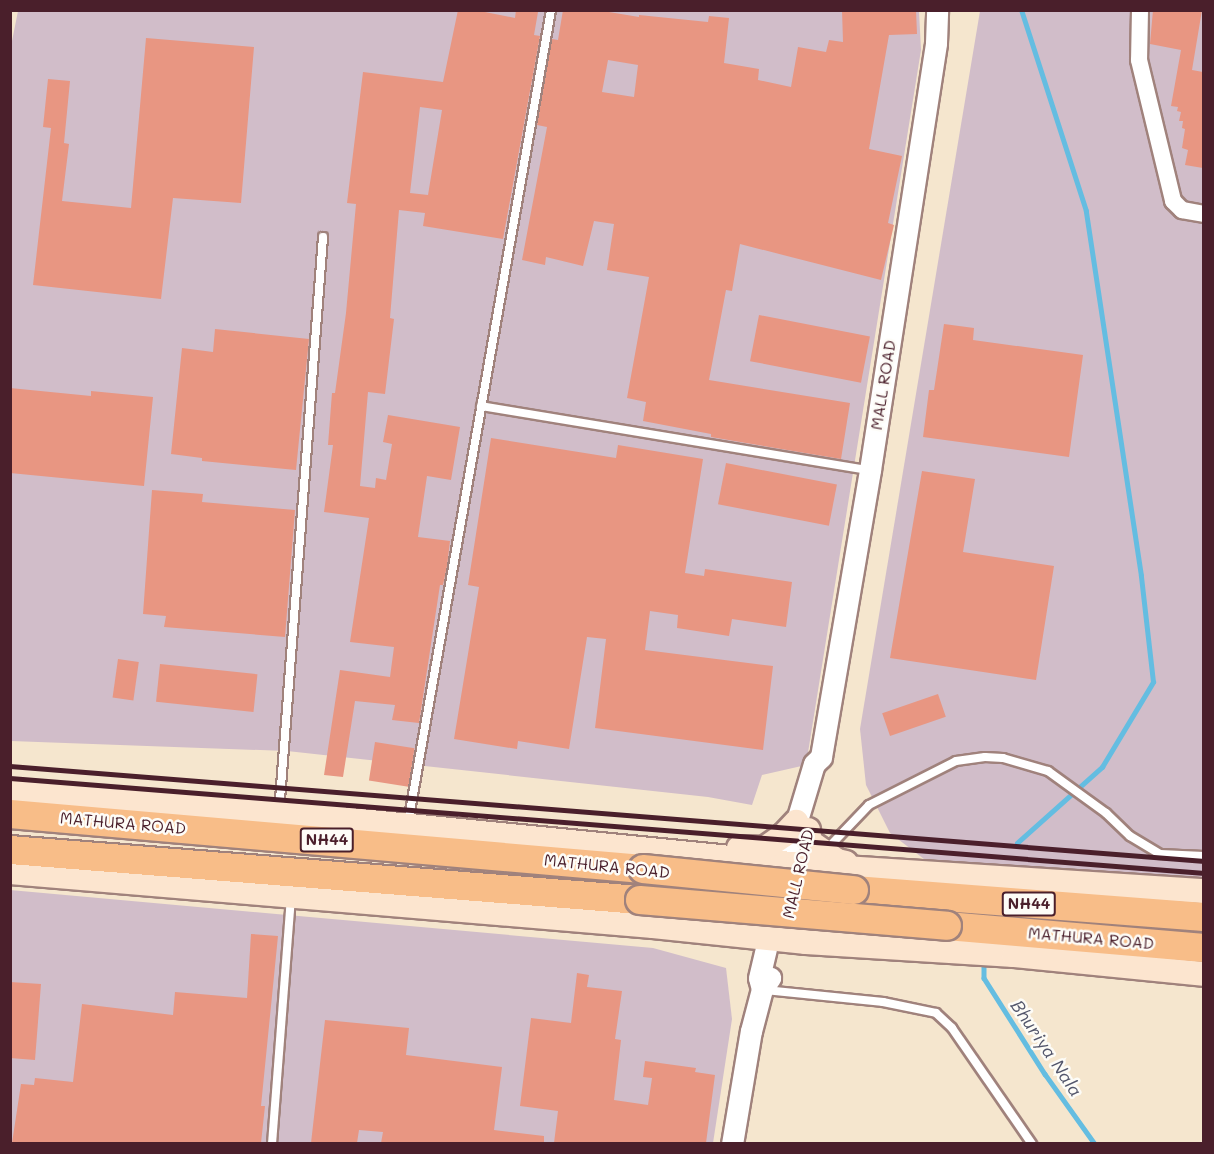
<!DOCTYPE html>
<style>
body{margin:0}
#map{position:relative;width:1214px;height:1154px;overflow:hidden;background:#f5e6ce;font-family:Mali,sans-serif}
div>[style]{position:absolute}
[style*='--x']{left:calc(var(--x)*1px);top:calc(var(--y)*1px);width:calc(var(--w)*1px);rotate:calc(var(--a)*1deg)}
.industrial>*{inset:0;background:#d1bdc9}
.stream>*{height:4.5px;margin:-2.25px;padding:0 2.25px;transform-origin:2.25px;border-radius:2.25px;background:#64bde1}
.building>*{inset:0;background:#e89682;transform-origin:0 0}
.roads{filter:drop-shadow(2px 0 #a0827c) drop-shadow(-2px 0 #a0827c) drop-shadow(0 2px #a0827c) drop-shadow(0 -2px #a0827c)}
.service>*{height:8px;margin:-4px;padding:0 4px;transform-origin:4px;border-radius:4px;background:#fff}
.minor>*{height:16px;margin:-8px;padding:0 8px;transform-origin:8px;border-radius:8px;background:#fff}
.tertiary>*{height:21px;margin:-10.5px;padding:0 10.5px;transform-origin:10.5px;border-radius:10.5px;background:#fff}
.secondary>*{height:24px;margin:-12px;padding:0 12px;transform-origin:12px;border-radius:12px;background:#fce5cf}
.trunk>*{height:28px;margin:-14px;padding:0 14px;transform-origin:14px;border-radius:14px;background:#f8bd88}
.rail>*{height:4.5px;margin:-2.25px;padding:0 2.25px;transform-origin:2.25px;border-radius:2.25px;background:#4a1f2b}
.bridges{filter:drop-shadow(2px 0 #a0827c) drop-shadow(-2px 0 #a0827c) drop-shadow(0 2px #a0827c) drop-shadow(0 -2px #a0827c)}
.trunk-bridge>*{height:28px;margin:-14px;padding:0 14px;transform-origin:14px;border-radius:14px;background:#f8bd88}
span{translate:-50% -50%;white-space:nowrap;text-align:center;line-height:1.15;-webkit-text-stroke:5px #fdfcf7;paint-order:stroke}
.shield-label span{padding:2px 4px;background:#fdfcf7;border:2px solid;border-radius:4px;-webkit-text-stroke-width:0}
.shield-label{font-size:15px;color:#4a1f2b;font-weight:700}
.street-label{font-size:16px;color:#4a1f2b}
.water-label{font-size:18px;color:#53566b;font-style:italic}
.frame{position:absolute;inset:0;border:12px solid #4a1f2b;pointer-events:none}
</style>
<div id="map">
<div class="industrial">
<i style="clip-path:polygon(18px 11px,919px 11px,921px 50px,806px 765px,762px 775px,752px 805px,708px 797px,287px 751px,11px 741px,10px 51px)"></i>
<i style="clip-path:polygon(980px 11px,1203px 11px,1203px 895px,941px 872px,890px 833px,866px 785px,860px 729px)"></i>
<i style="clip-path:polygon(10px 890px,653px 948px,726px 968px,732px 1019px,713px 1143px,11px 1143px)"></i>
</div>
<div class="stream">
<i style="--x:1017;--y:843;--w:114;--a:-41.8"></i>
<i style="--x:1102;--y:767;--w:99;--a:-59"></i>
<i style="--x:1153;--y:682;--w:107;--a:-96.5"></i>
<i style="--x:1141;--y:576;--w:369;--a:-98.6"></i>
<i style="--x:1086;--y:211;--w:211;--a:-107.9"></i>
<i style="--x:984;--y:964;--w:14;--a:90"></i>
<i style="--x:984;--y:978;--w:114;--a:57.6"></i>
<i style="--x:1045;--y:1074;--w:86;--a:54.5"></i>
</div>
<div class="building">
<i style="clip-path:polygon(evenodd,458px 10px,475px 10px,515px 18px,516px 10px,538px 12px,534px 35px,540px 36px,503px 239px,423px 226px,425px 213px,399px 210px,390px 318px,394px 319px,385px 394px,368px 392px,360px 486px,375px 488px,376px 478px,386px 480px,392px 444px,383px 442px,388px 415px,460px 427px,451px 480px,427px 476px,418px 537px,450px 541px,447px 566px,443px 585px,440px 585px,419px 723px,392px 720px,395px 705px,355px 701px,343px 777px,324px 775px,340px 670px,390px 677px,394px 647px,350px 642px,369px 518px,324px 512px,333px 445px,328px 445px,332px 393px,335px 393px,346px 313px,356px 204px,347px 203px,363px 72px,443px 82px,458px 10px,420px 107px,442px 110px,428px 195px,410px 193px,420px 107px)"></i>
<i style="clip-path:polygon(evenodd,563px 10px,597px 10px,639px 17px,639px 15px,708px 22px,709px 16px,729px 18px,724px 63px,759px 69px,758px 80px,791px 87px,798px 47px,826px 52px,829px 40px,843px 42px,842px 10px,916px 10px,917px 34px,889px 35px,869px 149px,902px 156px,888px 223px,894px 225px,881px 280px,740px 244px,732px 291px,726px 290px,709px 380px,850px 403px,841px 459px,711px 437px,711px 434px,643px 421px,646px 402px,627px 398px,649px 277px,607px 270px,614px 224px,594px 221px,583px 266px,546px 257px,545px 265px,522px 260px,547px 127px,537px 125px,552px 39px,558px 40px,563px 10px,608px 60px,638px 65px,634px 97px,602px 92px,608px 60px)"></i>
<i style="clip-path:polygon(1153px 10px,1202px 10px,1192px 70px,1203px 72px,1203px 168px,1185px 165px,1188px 150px,1182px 148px,1185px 129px,1182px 128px,1183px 121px,1179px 121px,1181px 112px,1177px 111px,1178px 107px,1171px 106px,1181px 50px,1150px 44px)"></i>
<i style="clip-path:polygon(146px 38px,254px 47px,241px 203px,173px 198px,161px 299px,33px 285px,51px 128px,43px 127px,48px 79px,70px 81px,64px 143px,69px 144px,62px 201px,131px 208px)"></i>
<i style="left:759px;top:315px;width:113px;height:47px;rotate:11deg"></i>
<i style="clip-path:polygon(944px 324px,974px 328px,973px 340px,1083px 355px,1069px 457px,923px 437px,929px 390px,934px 390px)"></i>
<i style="clip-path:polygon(215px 329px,309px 339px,296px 470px,202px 461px,202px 458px,171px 454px,182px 348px,213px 352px)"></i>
<i style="clip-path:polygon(10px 388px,91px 396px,91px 391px,153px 397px,144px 486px,10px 473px)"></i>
<i style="clip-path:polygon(491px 438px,616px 458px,618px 445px,703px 459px,685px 573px,704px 576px,705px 569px,792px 582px,786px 627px,732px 619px,729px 636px,677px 628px,678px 615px,650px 611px,645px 650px,773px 666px,763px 750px,595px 728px,606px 639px,587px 637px,569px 749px,518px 741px,517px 749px,454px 739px,479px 587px,468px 585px)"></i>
<i style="left:726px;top:463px;width:113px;height:42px;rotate:11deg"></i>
<i style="clip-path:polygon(922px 471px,975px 479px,963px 552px,1054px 566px,1036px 680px,890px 658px)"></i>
<i style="clip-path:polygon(152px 490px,203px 494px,202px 502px,295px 510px,285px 637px,164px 627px,166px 616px,143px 614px)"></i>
<i style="left:118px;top:659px;width:21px;height:39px;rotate:8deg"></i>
<i style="left:160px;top:664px;width:98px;height:38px;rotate:6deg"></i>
<i style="left:938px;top:694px;width:24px;height:59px;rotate:71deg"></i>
<i style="left:375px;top:742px;width:40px;height:39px;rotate:9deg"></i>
<i style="clip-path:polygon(251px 934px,278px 936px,261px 1106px,265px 1106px,261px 1143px,12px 1143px,21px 1084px,34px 1085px,35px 1078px,73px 1082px,82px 1004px,173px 1015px,175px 992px,247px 998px)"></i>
<i style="clip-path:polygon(577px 973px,589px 975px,587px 987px,622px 991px,615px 1039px,621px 1040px,614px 1100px,648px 1105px,652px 1078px,643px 1077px,645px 1061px,696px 1068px,695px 1072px,715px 1075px,706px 1143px,554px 1143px,558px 1111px,520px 1106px,531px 1018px,571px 1023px)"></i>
<i style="clip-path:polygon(10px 982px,41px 984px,35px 1060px,10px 1058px)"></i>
<i style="clip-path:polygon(325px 1020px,409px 1028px,406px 1055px,502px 1067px,494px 1130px,544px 1136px,544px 1143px,381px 1143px,383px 1132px,359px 1130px,357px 1143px,311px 1143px)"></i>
</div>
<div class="roads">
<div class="service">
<i style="--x:481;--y:406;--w:393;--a:9.4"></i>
<i style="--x:279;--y:813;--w:578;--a:-85.63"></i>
<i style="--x:408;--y:823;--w:825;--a:-80.02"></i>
<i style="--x:826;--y:850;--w:62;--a:-46.3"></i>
<i style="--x:869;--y:805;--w:97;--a:-26.8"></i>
<i style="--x:956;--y:761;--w:29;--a:-8"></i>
<i style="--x:985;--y:757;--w:18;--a:3"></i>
<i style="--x:1003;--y:758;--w:47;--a:16.1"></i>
<i style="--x:1048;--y:771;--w:72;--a:35.9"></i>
<i style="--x:1106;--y:813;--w:33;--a:44"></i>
<i style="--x:1130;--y:836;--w:35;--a:31"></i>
<i style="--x:1160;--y:854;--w:44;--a:2.6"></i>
<i style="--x:765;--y:990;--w:119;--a:5.8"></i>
<i style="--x:883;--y:1002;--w:54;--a:11.7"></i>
<i style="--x:936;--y:1013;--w:22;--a:43"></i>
<i style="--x:952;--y:1028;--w:141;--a:55.4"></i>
<i style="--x:272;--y:1144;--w:246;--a:-85.6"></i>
</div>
<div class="minor">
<i style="--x:1140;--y:10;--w:50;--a:91.1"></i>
<i style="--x:1139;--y:60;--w:145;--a:76.4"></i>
<i style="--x:1173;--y:201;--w:13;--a:45"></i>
<i style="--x:1182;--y:210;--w:22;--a:10"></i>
</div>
<div class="tertiary">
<i style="--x:780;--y:877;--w:118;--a:-73.3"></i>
<i style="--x:814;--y:764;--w:10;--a:-45"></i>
<i style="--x:821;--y:757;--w:291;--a:-80.3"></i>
<i style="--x:870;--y:470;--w:432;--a:-81.2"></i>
<i style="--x:936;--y:43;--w:33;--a:-88"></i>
<i style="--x:762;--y:989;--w:11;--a:-105"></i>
<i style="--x:759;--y:978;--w:57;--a:-76.7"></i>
<i style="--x:732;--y:1144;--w:115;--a:-80.5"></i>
<i style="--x:751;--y:1031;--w:43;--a:-75.3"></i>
<i style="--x:762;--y:989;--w:14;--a:-54"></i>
</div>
<div class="secondary">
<i style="--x:10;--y:792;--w:301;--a:4.6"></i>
<i style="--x:310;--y:816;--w:490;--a:5.7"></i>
<i style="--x:798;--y:865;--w:407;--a:3.7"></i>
<i style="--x:808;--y:830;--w:12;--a:81"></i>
<i style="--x:810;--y:842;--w:33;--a:35"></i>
<i style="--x:837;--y:861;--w:9;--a:13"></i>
<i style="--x:739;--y:848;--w:25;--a:2"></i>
<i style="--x:764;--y:849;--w:24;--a:-35"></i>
<i style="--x:784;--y:835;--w:18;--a:-47"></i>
<i style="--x:10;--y:872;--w:645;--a:4.8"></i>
<i style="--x:653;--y:926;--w:154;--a:6"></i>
<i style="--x:806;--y:942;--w:208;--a:3.6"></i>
<i style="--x:1014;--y:955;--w:191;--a:5.7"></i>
</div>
<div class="trunk">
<i style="--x:10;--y:814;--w:635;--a:4.97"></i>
<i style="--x:10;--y:850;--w:632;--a:4.54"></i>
<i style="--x:854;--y:890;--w:351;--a:4.4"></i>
<i style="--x:947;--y:926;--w:258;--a:4.9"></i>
</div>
</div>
<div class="rail">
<i style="--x:10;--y:766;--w:1198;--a:4.55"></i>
<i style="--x:10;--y:778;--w:1198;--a:4.55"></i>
</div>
<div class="bridges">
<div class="trunk-bridge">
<i style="--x:643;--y:869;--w:212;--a:5.7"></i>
<i style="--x:640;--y:900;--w:308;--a:4.8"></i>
</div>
</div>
<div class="shield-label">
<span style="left:327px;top:840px">NH44</span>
<span style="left:1029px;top:904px">NH44</span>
</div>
<div class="street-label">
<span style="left:883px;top:385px;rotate:-81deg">MALL ROAD</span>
<span style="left:123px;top:823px;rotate:5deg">MATHURA ROAD</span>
<span style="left:607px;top:866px;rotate:6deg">MATHURA ROAD</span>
<span style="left:798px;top:874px;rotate:-77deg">MALL ROAD</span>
<span style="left:1091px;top:938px;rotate:5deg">MATHURA ROAD</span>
</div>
<div class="water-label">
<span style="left:1047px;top:1048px;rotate:56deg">Bhuriya Nala</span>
</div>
<div class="frame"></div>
</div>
